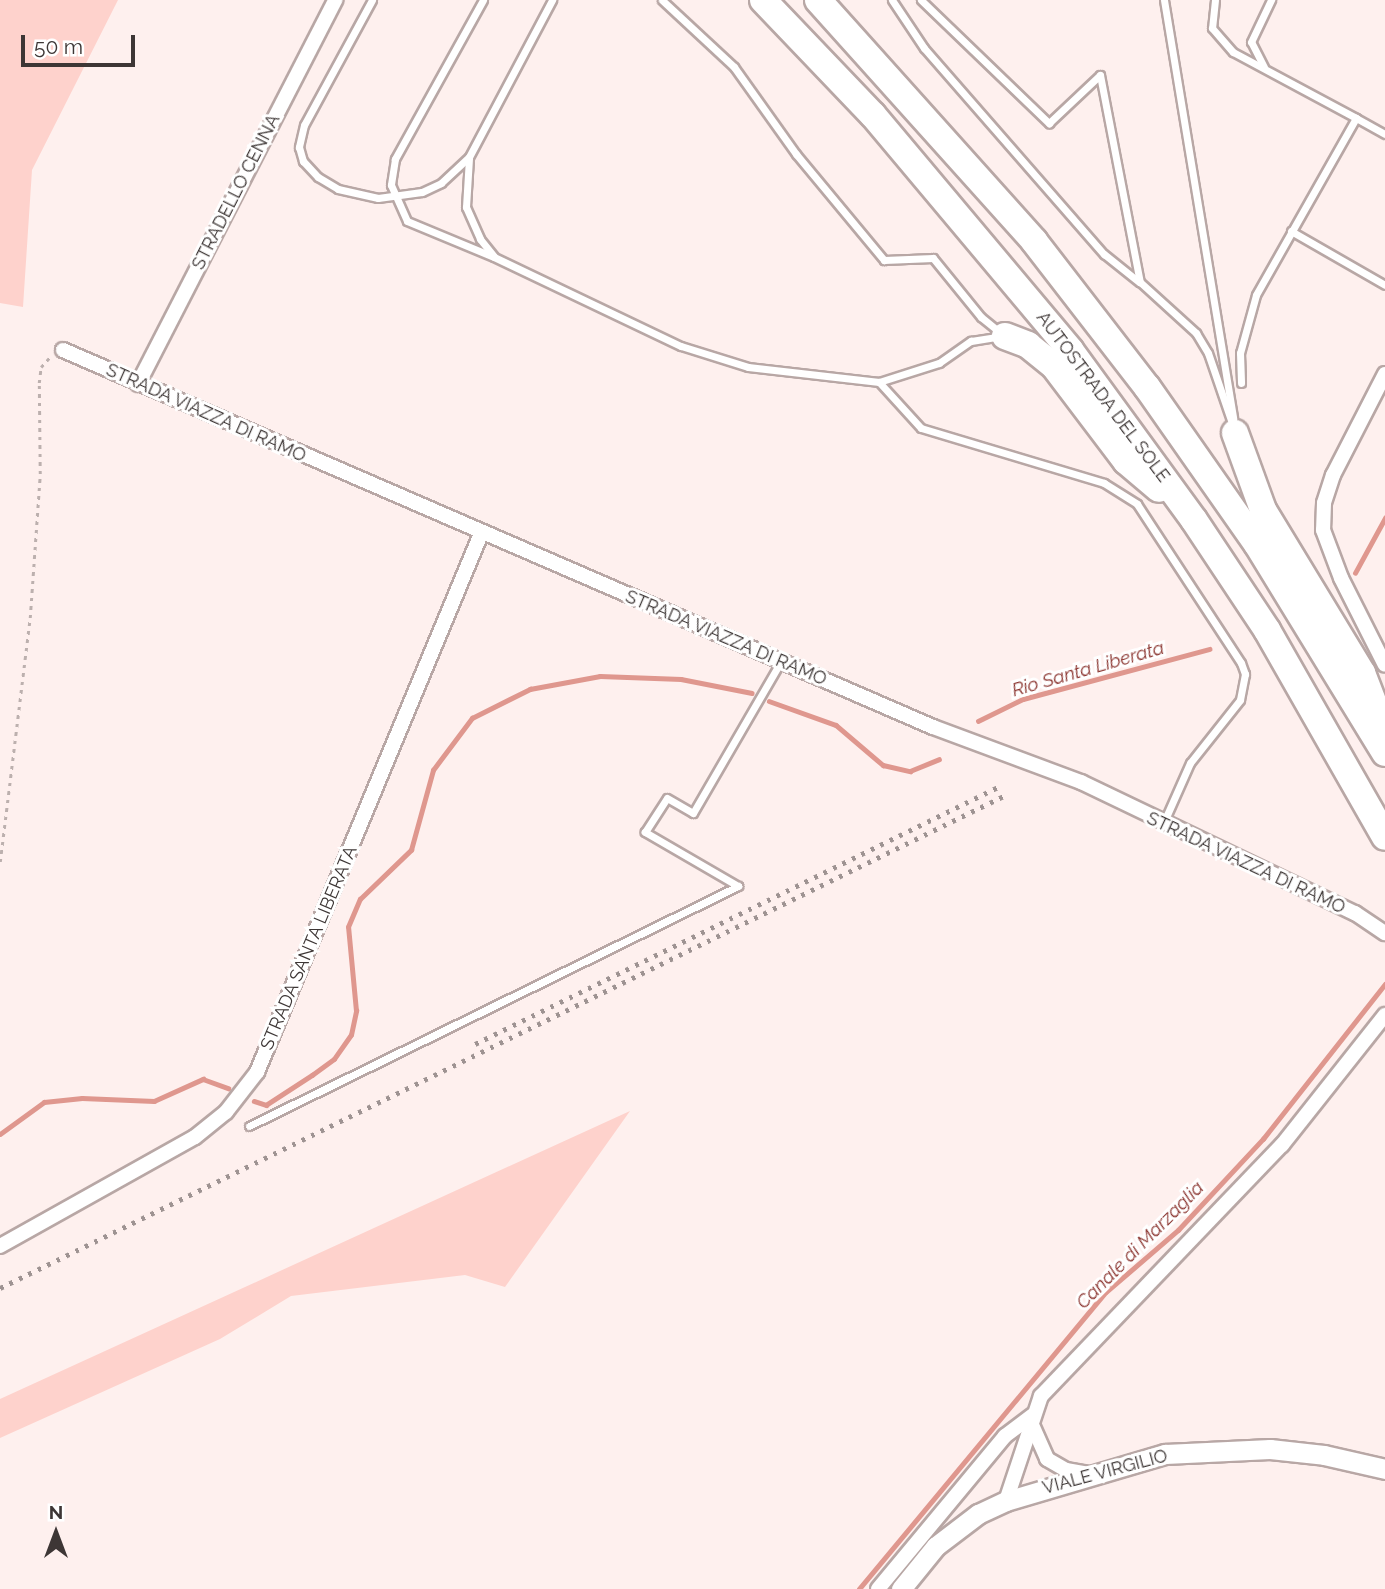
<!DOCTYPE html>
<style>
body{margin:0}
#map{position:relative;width:1385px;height:1589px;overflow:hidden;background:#fef0ee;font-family:Raleway,sans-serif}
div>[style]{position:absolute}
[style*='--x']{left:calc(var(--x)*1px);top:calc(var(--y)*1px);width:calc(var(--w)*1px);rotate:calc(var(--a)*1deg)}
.green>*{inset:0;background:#fed2cc}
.stream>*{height:4.5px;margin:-2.25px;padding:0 2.25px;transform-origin:2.25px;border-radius:2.25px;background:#df978e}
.path>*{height:2.5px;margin-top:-1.25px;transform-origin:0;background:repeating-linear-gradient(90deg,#bcb0ae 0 3.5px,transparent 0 8.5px)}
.roads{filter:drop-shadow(2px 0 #b8a7a5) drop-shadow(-2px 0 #b8a7a5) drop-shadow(0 2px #b8a7a5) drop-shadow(0 -2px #b8a7a5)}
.lane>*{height:7px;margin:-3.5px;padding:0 3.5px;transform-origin:3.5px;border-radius:3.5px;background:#fff}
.street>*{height:14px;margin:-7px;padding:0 7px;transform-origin:7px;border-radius:7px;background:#fff}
.secondary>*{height:19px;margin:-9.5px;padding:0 9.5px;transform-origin:9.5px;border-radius:9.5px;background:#fff}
.highway>*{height:26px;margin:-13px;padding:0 13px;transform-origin:13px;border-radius:13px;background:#fff}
.rail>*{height:4.5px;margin-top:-2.25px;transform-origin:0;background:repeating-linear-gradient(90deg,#9e9392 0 3.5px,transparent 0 10.5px)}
span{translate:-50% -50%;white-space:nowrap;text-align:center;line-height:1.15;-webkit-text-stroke:6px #fff;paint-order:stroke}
.street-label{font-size:18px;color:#3d3635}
.water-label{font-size:19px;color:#8b3530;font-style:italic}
.north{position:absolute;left:21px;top:1498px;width:70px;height:70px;-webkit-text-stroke:5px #fff;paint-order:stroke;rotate:0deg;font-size:19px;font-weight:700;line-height:28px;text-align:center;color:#3d3635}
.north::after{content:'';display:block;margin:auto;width:24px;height:32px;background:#3d3635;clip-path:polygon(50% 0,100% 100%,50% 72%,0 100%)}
.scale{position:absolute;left:21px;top:35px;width:114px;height:32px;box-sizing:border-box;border:4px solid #3d3635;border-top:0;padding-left:9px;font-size:21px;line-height:24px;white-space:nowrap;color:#3d3635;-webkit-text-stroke:5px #fff;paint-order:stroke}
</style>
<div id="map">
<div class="green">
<i style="clip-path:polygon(0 0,118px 0,32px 170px,23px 307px,0 303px)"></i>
<i style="clip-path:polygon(630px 1111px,505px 1287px,465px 1275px,291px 1296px,220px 1339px,0 1438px,0 1399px)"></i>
</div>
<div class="stream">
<i style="--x:1355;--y:573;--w:63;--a:-61.4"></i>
<i style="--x:769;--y:701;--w:71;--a:19.7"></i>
<i style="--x:836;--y:725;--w:62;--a:40.4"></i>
<i style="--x:883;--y:765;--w:28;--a:13"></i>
<i style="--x:910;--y:771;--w:31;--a:-22"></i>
<i style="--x:978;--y:721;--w:50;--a:-26.1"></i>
<i style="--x:1023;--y:699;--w:193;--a:-15"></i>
<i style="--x:254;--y:1101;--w:13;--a:18"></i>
<i style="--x:266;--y:1105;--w:55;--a:-33.1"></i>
<i style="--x:312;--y:1075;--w:27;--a:-36"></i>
<i style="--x:334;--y:1059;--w:29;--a:-55"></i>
<i style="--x:351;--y:1035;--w:25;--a:-78"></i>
<i style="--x:356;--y:1011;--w:84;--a:-95.4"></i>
<i style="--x:348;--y:927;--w:30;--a:-67"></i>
<i style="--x:360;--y:899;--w:71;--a:-43.9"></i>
<i style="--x:411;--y:850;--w:83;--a:-74.6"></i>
<i style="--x:433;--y:770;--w:65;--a:-53.1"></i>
<i style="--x:472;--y:718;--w:65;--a:-26.6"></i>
<i style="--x:530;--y:689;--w:71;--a:-10.5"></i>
<i style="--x:600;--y:676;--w:81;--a:2.1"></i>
<i style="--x:681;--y:679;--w:72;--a:11.2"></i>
<i style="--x:0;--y:1134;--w:54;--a:-36"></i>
<i style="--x:44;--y:1102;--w:38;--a:-6"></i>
<i style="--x:82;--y:1098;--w:72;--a:2.4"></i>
<i style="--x:154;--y:1101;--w:54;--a:-24.2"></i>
<i style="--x:203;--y:1079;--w:27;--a:20"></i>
<i style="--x:859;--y:1589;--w:386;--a:-50.3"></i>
<i style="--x:1106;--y:1292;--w:95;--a:-40.7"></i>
<i style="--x:1178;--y:1230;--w:125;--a:-47"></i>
<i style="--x:1263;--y:1139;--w:197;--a:-51.8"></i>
</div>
<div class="path">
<i style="--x:0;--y:862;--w:246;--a:-83"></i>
<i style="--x:30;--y:618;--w:144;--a:-86"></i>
<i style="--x:40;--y:474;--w:91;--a:-90.6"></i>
<i style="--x:39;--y:383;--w:16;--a:-83"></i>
<i style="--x:41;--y:367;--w:13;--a:-48"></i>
</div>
<div class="roads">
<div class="lane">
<i style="--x:372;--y:0;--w:142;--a:118.5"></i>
<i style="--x:304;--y:125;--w:23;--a:103"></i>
<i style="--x:299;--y:147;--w:15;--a:74"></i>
<i style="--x:303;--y:161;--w:22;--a:47"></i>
<i style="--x:318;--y:177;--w:23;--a:31"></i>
<i style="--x:338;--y:189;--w:41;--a:12.7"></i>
<i style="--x:378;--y:198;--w:44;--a:-7.8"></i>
<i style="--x:422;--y:192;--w:21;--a:-25"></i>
<i style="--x:441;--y:183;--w:38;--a:-43"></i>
<i style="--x:469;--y:157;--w:178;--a:-62.1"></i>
<i style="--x:483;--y:0;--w:182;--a:119"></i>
<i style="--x:395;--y:159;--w:26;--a:99"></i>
<i style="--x:391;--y:185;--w:39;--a:66"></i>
<i style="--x:407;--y:221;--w:94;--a:22.5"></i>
<i style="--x:494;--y:257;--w:207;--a:25.5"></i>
<i style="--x:681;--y:346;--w:70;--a:17.4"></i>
<i style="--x:748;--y:367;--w:132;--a:6.5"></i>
<i style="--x:879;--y:382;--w:63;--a:-17.6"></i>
<i style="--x:939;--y:363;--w:39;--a:-35"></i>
<i style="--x:971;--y:341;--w:31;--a:-9"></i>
<i style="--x:662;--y:0;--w:98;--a:42.9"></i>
<i style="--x:734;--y:67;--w:107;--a:54.5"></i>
<i style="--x:796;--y:154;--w:138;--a:50.3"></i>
<i style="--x:884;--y:260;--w:49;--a:-2.3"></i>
<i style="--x:933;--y:258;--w:76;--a:50.9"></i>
<i style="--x:981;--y:317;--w:26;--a:39"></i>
<i style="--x:892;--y:0;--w:58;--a:56.3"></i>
<i style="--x:924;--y:48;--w:274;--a:48.9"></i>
<i style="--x:1104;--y:254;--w:45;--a:38.7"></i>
<i style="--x:921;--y:0;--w:178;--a:43.9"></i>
<i style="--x:1049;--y:123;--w:70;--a:-43.3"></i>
<i style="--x:1100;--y:75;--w:211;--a:79.1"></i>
<i style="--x:1140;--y:282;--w:76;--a:42.3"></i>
<i style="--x:1196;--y:333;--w:23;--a:59"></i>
<i style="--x:1208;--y:353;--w:80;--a:71.1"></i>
<i style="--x:1164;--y:0;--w:424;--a:80.6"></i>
<i style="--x:1215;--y:0;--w:28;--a:96"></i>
<i style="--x:1212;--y:28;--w:32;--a:49"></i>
<i style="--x:1233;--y:52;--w:140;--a:28.2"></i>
<i style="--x:1356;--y:118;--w:203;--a:119.5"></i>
<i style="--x:1256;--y:295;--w:60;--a:105.4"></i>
<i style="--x:1240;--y:353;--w:30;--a:88"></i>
<i style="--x:1264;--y:67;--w:28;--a:-117"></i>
<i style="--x:1251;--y:42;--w:47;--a:-64.5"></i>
<i style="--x:1356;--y:118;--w:33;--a:29"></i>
<i style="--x:469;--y:158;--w:49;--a:93.5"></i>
<i style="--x:466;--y:207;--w:35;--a:66"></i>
<i style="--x:480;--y:239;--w:22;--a:51"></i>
<i style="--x:1291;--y:231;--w:108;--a:29.9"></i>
<i style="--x:879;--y:382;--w:62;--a:47.6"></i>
<i style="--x:921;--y:428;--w:191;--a:16.7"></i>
<i style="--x:1104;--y:483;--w:39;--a:32"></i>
<i style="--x:1137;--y:504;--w:190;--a:56.8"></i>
<i style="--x:1241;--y:663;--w:12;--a:70"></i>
<i style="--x:1245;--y:674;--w:26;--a:101"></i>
<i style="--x:1240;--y:700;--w:80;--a:128.4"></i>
<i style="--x:1190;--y:763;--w:67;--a:113.9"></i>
<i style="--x:249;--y:1126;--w:545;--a:-26.14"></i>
<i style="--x:738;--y:886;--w:108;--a:-149.9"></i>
<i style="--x:645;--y:832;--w:40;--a:-57.1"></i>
<i style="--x:667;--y:798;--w:30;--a:30"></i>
<i style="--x:693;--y:813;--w:176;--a:-59.9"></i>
</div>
<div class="street">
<i style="--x:63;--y:350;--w:948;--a:23.43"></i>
<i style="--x:933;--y:727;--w:158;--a:20.4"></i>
<i style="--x:1081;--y:782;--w:304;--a:25.6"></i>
<i style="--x:1355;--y:913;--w:36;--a:34"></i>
<i style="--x:1385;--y:374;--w:114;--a:117.2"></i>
<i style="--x:1333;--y:475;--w:29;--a:108"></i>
<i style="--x:1324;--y:503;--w:27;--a:92"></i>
<i style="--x:1323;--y:530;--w:51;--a:69.4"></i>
<i style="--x:1341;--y:578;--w:97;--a:63.2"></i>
<i style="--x:138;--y:384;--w:432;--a:-62.8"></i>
<i style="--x:0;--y:1246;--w:223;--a:-29.2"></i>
<i style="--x:195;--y:1137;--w:40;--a:-39"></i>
<i style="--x:226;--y:1112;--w:51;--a:-52.2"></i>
<i style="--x:257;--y:1072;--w:583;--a:-67.4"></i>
<i style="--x:1033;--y:1427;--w:35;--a:66"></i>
<i style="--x:1047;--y:1459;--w:22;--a:30"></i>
<i style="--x:1066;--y:1470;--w:23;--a:10"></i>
<i style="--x:1006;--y:1501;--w:111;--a:-71.6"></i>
<i style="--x:1041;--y:1396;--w:348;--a:-46.2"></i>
<i style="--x:1282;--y:1145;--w:166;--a:-51.6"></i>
<i style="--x:878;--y:1589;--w:199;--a:-50.3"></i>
<i style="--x:1005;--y:1436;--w:34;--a:-37"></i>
</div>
<div class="secondary">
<i style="--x:901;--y:1589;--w:55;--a:-50.9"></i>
<i style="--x:936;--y:1546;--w:53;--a:-37.3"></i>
<i style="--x:978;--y:1514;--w:31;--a:-25"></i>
<i style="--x:1006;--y:1501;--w:166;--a:-16.5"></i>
<i style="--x:1165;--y:1454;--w:105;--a:-2.7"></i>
<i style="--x:1270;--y:1449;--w:54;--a:6.3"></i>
<i style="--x:1324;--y:1455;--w:63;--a:12.9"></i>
</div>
<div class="highway">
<i style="--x:763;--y:0;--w:159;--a:46.3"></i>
<i style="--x:873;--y:115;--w:307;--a:50"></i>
<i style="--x:1070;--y:350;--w:210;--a:53.9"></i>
<i style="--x:1194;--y:520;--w:132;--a:56.4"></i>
<i style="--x:1267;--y:630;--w:238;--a:60.3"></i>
<i style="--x:818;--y:0;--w:324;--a:48.1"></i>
<i style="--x:1034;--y:241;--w:185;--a:52.3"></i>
<i style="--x:1147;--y:387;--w:192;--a:55"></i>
<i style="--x:1257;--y:544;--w:245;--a:58.5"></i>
<i style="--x:1005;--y:336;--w:25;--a:21"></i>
<i style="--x:1028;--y:345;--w:33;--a:39"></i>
<i style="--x:1054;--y:366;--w:119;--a:52.8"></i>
<i style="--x:1126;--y:461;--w:43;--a:40.3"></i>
<i style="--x:1235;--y:433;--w:82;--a:70"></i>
<i style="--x:1263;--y:510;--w:191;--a:58.7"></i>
<i style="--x:1362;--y:673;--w:61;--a:68.9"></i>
</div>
</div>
<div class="rail">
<i style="--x:475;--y:1044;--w:585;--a:-26.17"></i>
<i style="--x:0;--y:1288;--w:1120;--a:-26.11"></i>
</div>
<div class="street-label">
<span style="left:236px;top:192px;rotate:-63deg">STRADELLO CENNA</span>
<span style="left:1103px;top:397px;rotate:53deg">AUTOSTRADA DEL SOLE</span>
<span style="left:206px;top:413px;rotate:24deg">STRADA VIAZZA DI RAMO</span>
<span style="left:726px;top:638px;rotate:23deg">STRADA VIAZZA DI RAMO</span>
<span style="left:1246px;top:863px;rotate:25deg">STRADA VIAZZA DI RAMO</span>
<span style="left:309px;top:948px;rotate:-67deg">STRADA SANTA LIBERATA</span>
<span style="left:1105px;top:1472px;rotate:-15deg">VIALE VIRGILIO</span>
</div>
<div class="water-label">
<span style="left:1088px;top:669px;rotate:-16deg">Rio Santa Liberata</span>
<span style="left:1140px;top:1245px;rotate:-45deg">Canale di Marzaglia</span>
</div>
<div class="north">N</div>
<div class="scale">50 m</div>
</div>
